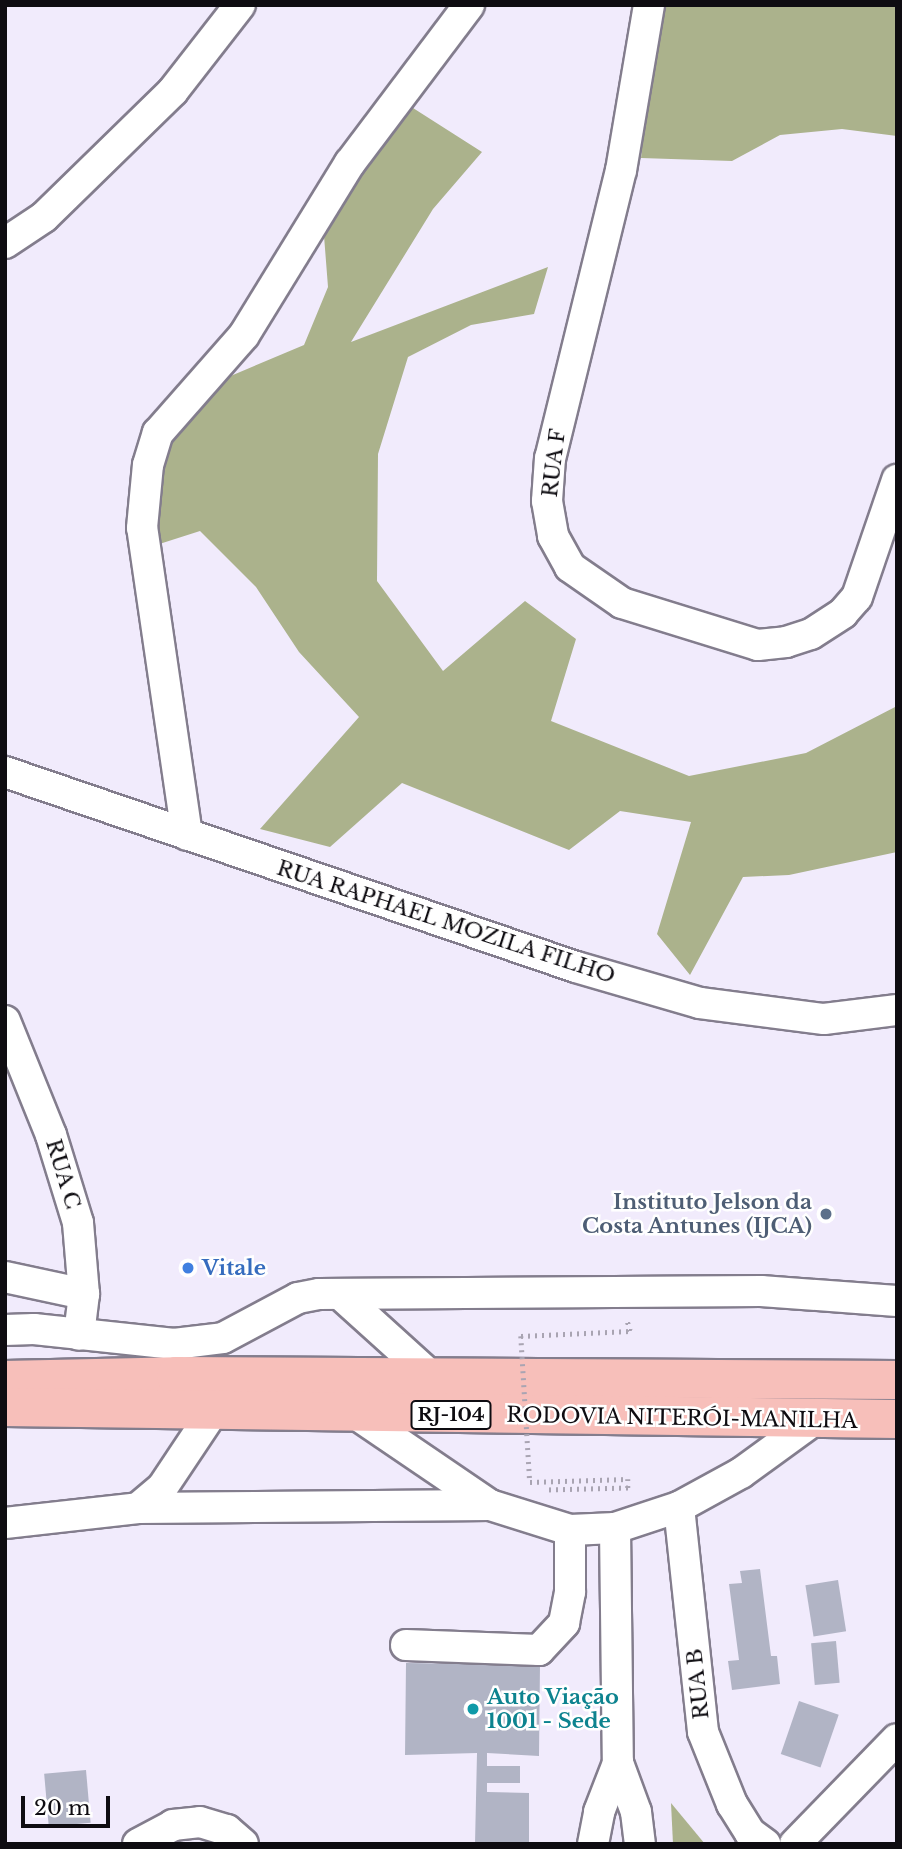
<!DOCTYPE html>
<meta charset="utf-8">
<style>
body{margin:0}
#map{position:relative;width:902px;height:1849px;overflow:hidden;background:#f1ebfc;font-family:"Libre Baskerville",serif}
div>[style]{position:absolute}
[style*='--x']{left:calc(var(--x)*1px);top:calc(var(--y)*1px);width:calc(var(--w)*1px);rotate:calc(var(--a)*1deg)}
.forest>*{inset:0;background:#abb28c}
.building>*{inset:0;background:#b1b4c5;transform-origin:0 0}
.path>*{height:4.5px;margin-top:-2.25px;transform-origin:0;background:repeating-linear-gradient(90deg,#a9a4b2 0 2px,transparent 0 7px)}
.roads{filter:drop-shadow(2px 0 #837d8d) drop-shadow(-2px 0 #837d8d) drop-shadow(0 2px #837d8d) drop-shadow(0 -2px #837d8d)}
.minor>*{height:30px;margin:-15px;padding:0 15px;transform-origin:15px;border-radius:15px;background:#fff}
.highway>*{height:38px;margin:-19px;padding:0 19px;transform-origin:19px;border-radius:19px;background:#f7bfba}
.path-bridge>*{height:4.5px;margin-top:-2.25px;transform-origin:0;background:repeating-linear-gradient(90deg,#a9a4b2 0 2px,transparent 0 7px)}
.dots>*{width:19px;height:19px;translate:-50% -50%;box-sizing:border-box;border:4px solid #fff;border-radius:50%}
span{translate:-50% -50%;white-space:nowrap;text-align:center;line-height:1.15;-webkit-text-stroke:5px #fff;paint-order:stroke}
.shield-label span{padding:2px 5px;background:#fff;border:2px solid;border-radius:5px;-webkit-text-stroke-width:0}
.shield-label{font-size:19px;color:#0e0c11;font-weight:700}
.street-label{font-size:21px;color:#0e0c11}
.service-label{font-size:21px;color:#4e5e75;font-weight:700}
.right{translate:-100% -50%;text-align:right}
.shop-label{font-size:21px;color:#366cbe;font-weight:700}
.left{translate:0 -50%;text-align:left}
.culture-label{font-size:21px;color:#0d838f;font-weight:700}
.frame{position:absolute;inset:0;border:7px solid #0e0c11;pointer-events:none}
.scale{position:absolute;left:21px;top:1796px;width:89px;height:32px;box-sizing:border-box;border:4px solid #0e0c11;border-top:0;padding-left:9px;font-size:21px;line-height:24px;white-space:nowrap;color:#0e0c11;-webkit-text-stroke:5px #fff;paint-order:stroke}
</style>
<div id="map">
<div class="forest">
<i style="clip-path:polygon(656px 5px,897px 5px,897px 136px,842px 129px,780px 135px,732px 161px,641px 158px)"></i>
<i style="clip-path:polygon(413px 108px,482px 152px,433px 209px,351px 342px,548px 267px,534px 314px,471px 325px,408px 357px,378px 454px,377px 581px,443px 671px,525px 601px,576px 639px,551px 721px,689px 776px,806px 753px,897px 706px,897px 852px,789px 875px,743px 877px,690px 975px,657px 934px,691px 822px,620px 811px,569px 850px,402px 783px,330px 847px,260px 829px,359px 717px,299px 652px,256px 587px,200px 531px,150px 547px,171px 422px,214px 383px,304px 345px,328px 287px,323px 223px,374px 138px)"></i>
<i style="clip-path:polygon(671px 1803px,705px 1844px,673px 1844px)"></i>
</div>
<div class="building">
<i style="clip-path:polygon(760px 1569px,771px 1656px,777px 1656px,780px 1684px,732px 1690px,728px 1661px,739px 1660px,729px 1584px,742px 1583px,740px 1571px)"></i>
<i style="left:838px;top:1580px;width:52px;height:33px;rotate:81deg"></i>
<i style="left:836px;top:1641px;width:42px;height:25px;rotate:85deg"></i>
<i style="clip-path:polygon(406px 1663px,540px 1665px,539px 1756px,487px 1753px,487px 1766px,520px 1766px,520px 1783px,487px 1783px,487px 1792px,529px 1793px,529px 1844px,475px 1844px,477px 1753px,405px 1755px)"></i>
<i style="left:799px;top:1701px;width:42px;height:56px;rotate:19deg"></i>
<i style="left:86px;top:1770px;width:53px;height:42px;rotate:85deg"></i>
</div>
<div class="path">
<i style="--x:521;--y:1336;--w:109;--a:-2.6"></i>
<i style="--x:630;--y:1331;--w:10;--a:-107"></i>
<i style="--x:530;--y:1482;--w:98;--a:-1.8"></i>
<i style="--x:628;--y:1479;--w:9;--a:90"></i>
<i style="--x:628;--y:1488;--w:81;--a:178.6"></i>
</div>
<div class="roads">
<div class="minor">
<i style="--x:649;--y:5;--w:167;--a:99.6"></i>
<i style="--x:621;--y:170;--w:297;--a:103.8"></i>
<i style="--x:550;--y:458;--w:43;--a:94"></i>
<i style="--x:547;--y:501;--w:36;--a:80"></i>
<i style="--x:553;--y:536;--w:35;--a:61"></i>
<i style="--x:570;--y:567;--w:63;--a:34.7"></i>
<i style="--x:622;--y:603;--w:142;--a:17.2"></i>
<i style="--x:758;--y:645;--w:28;--a:-6"></i>
<i style="--x:786;--y:642;--w:26;--a:-18"></i>
<i style="--x:811;--y:634;--w:38;--a:-33"></i>
<i style="--x:843;--y:613;--w:21;--a:-49"></i>
<i style="--x:857;--y:597;--w:124;--a:-71.1"></i>
<i style="--x:5;--y:243;--w:47;--a:-33.7"></i>
<i style="--x:44;--y:217;--w:180;--a:-44.3"></i>
<i style="--x:173;--y:91;--w:109;--a:-52.1"></i>
<i style="--x:5;--y:772;--w:603;--a:18.86"></i>
<i style="--x:576;--y:967;--w:129;--a:16.2"></i>
<i style="--x:700;--y:1003;--w:125;--a:7.4"></i>
<i style="--x:824;--y:1019;--w:74;--a:-7"></i>
<i style="--x:187;--y:835;--w:310;--a:-98.3"></i>
<i style="--x:142;--y:528;--w:63;--a:-84.6"></i>
<i style="--x:148;--y:465;--w:34;--a:-73"></i>
<i style="--x:158;--y:433;--w:130;--a:-48.7"></i>
<i style="--x:244;--y:335;--w:202;--a:-58.4"></i>
<i style="--x:350;--y:163;--w:198;--a:-53"></i>
<i style="--x:5;--y:1021;--w:123;--a:68"></i>
<i style="--x:51;--y:1135;--w:92;--a:72.9"></i>
<i style="--x:78;--y:1223;--w:71;--a:85.2"></i>
<i style="--x:84;--y:1294;--w:41;--a:97"></i>
<i style="--x:5;--y:1277;--w:81;--a:12.1"></i>
<i style="--x:340;--y:1294;--w:124;--a:42.1"></i>
<i style="--x:5;--y:1330;--w:29;--a:-2"></i>
<i style="--x:34;--y:1329;--w:141;--a:6.1"></i>
<i style="--x:174;--y:1344;--w:49;--a:-7"></i>
<i style="--x:223;--y:1338;--w:85;--a:-28.1"></i>
<i style="--x:298;--y:1298;--w:21;--a:-11"></i>
<i style="--x:319;--y:1294;--w:442;--a:-0.4"></i>
<i style="--x:761;--y:1291;--w:136;--a:4.2"></i>
<i style="--x:356;--y:1414;--w:162;--a:34.2"></i>
<i style="--x:490;--y:1505;--w:84;--a:17.4"></i>
<i style="--x:570;--y:1530;--w:45;--a:-2.5"></i>
<i style="--x:615;--y:1528;--w:67;--a:-18.2"></i>
<i style="--x:679;--y:1507;--w:71;--a:-28.7"></i>
<i style="--x:741;--y:1473;--w:90;--a:-36"></i>
<i style="--x:679;--y:1507;--w:226;--a:83.9"></i>
<i style="--x:703;--y:1732;--w:78;--a:68.1"></i>
<i style="--x:732;--y:1804;--w:34;--a:58"></i>
<i style="--x:750;--y:1833;--w:19;--a:36"></i>
<i style="--x:138;--y:1508;--w:352;--a:-0.5"></i>
<i style="--x:5;--y:1523;--w:134;--a:-6.4"></i>
<i style="--x:138;--y:1508;--w:31;--a:-40"></i>
<i style="--x:162;--y:1488;--w:90;--a:-56.3"></i>
<i style="--x:615;--y:1528;--w:235;--a:89.3"></i>
<i style="--x:406;--y:1645;--w:133;--a:2.2"></i>
<i style="--x:539;--y:1650;--w:37;--a:-47"></i>
<i style="--x:564;--y:1623;--w:32;--a:-79"></i>
<i style="--x:570;--y:1592;--w:62;--a:-90"></i>
<i style="--x:138;--y:1844;--w:40;--a:-28"></i>
<i style="--x:173;--y:1825;--w:27;--a:-6"></i>
<i style="--x:200;--y:1822;--w:28;--a:17"></i>
<i style="--x:227;--y:1830;--w:21;--a:41"></i>
<i style="--x:593;--y:1844;--w:33;--a:-79"></i>
<i style="--x:599;--y:1812;--w:53;--a:-68.8"></i>
<i style="--x:618;--y:1763;--w:52;--a:69.8"></i>
<i style="--x:636;--y:1812;--w:32;--a:83"></i>
<i style="--x:795;--y:1844;--w:146;--a:-45.8"></i>
</div>
<div class="highway">
<i style="--x:5;--y:1380;--w:171;--a:-1.3"></i>
<i style="--x:176;--y:1376;--w:721;--a:0.32"></i>
<i style="--x:5;--y:1407;--w:892;--a:0.77"></i>
</div>
</div>
<div class="path-bridge">
<i style="--x:521;--y:1336;--w:146;--a:86.5"></i>
</div>
<div class="dots">
<i style="left:826px;top:1214px;background:#5c6f8a"></i>
<i style="left:188px;top:1268px;background:#3f7fe0"></i>
<i style="left:473px;top:1709px;background:#0f9aa8"></i>
</div>
<div class="shield-label">
<span style="left:451px;top:1415px">RJ-104</span>
</div>
<div class="street-label">
<span style="left:554px;top:463px;rotate:-83deg">RUA F</span>
<span style="left:446px;top:922px;rotate:18deg">RUA RAPHAEL MOZILA FILHO</span>
<span style="left:63px;top:1174px;rotate:73deg">RUA C</span>
<span style="left:682px;top:1418px;rotate:1deg">RODOVIA NITERÓI-MANILHA</span>
<span style="left:698px;top:1684px;rotate:-96deg">RUA B</span>
</div>
<div class="service-label">
<span class="right" style="left:812px;top:1214px">Instituto Jelson da<br>Costa Antunes (IJCA)</span>
</div>
<div class="shop-label">
<span class="left" style="left:202px;top:1268px">Vitale</span>
</div>
<div class="culture-label">
<span class="left" style="left:487px;top:1709px">Auto Viação<br>1001 - Sede</span>
</div>
<div class="frame"></div>
<div class="scale">20 m</div>
</div>
